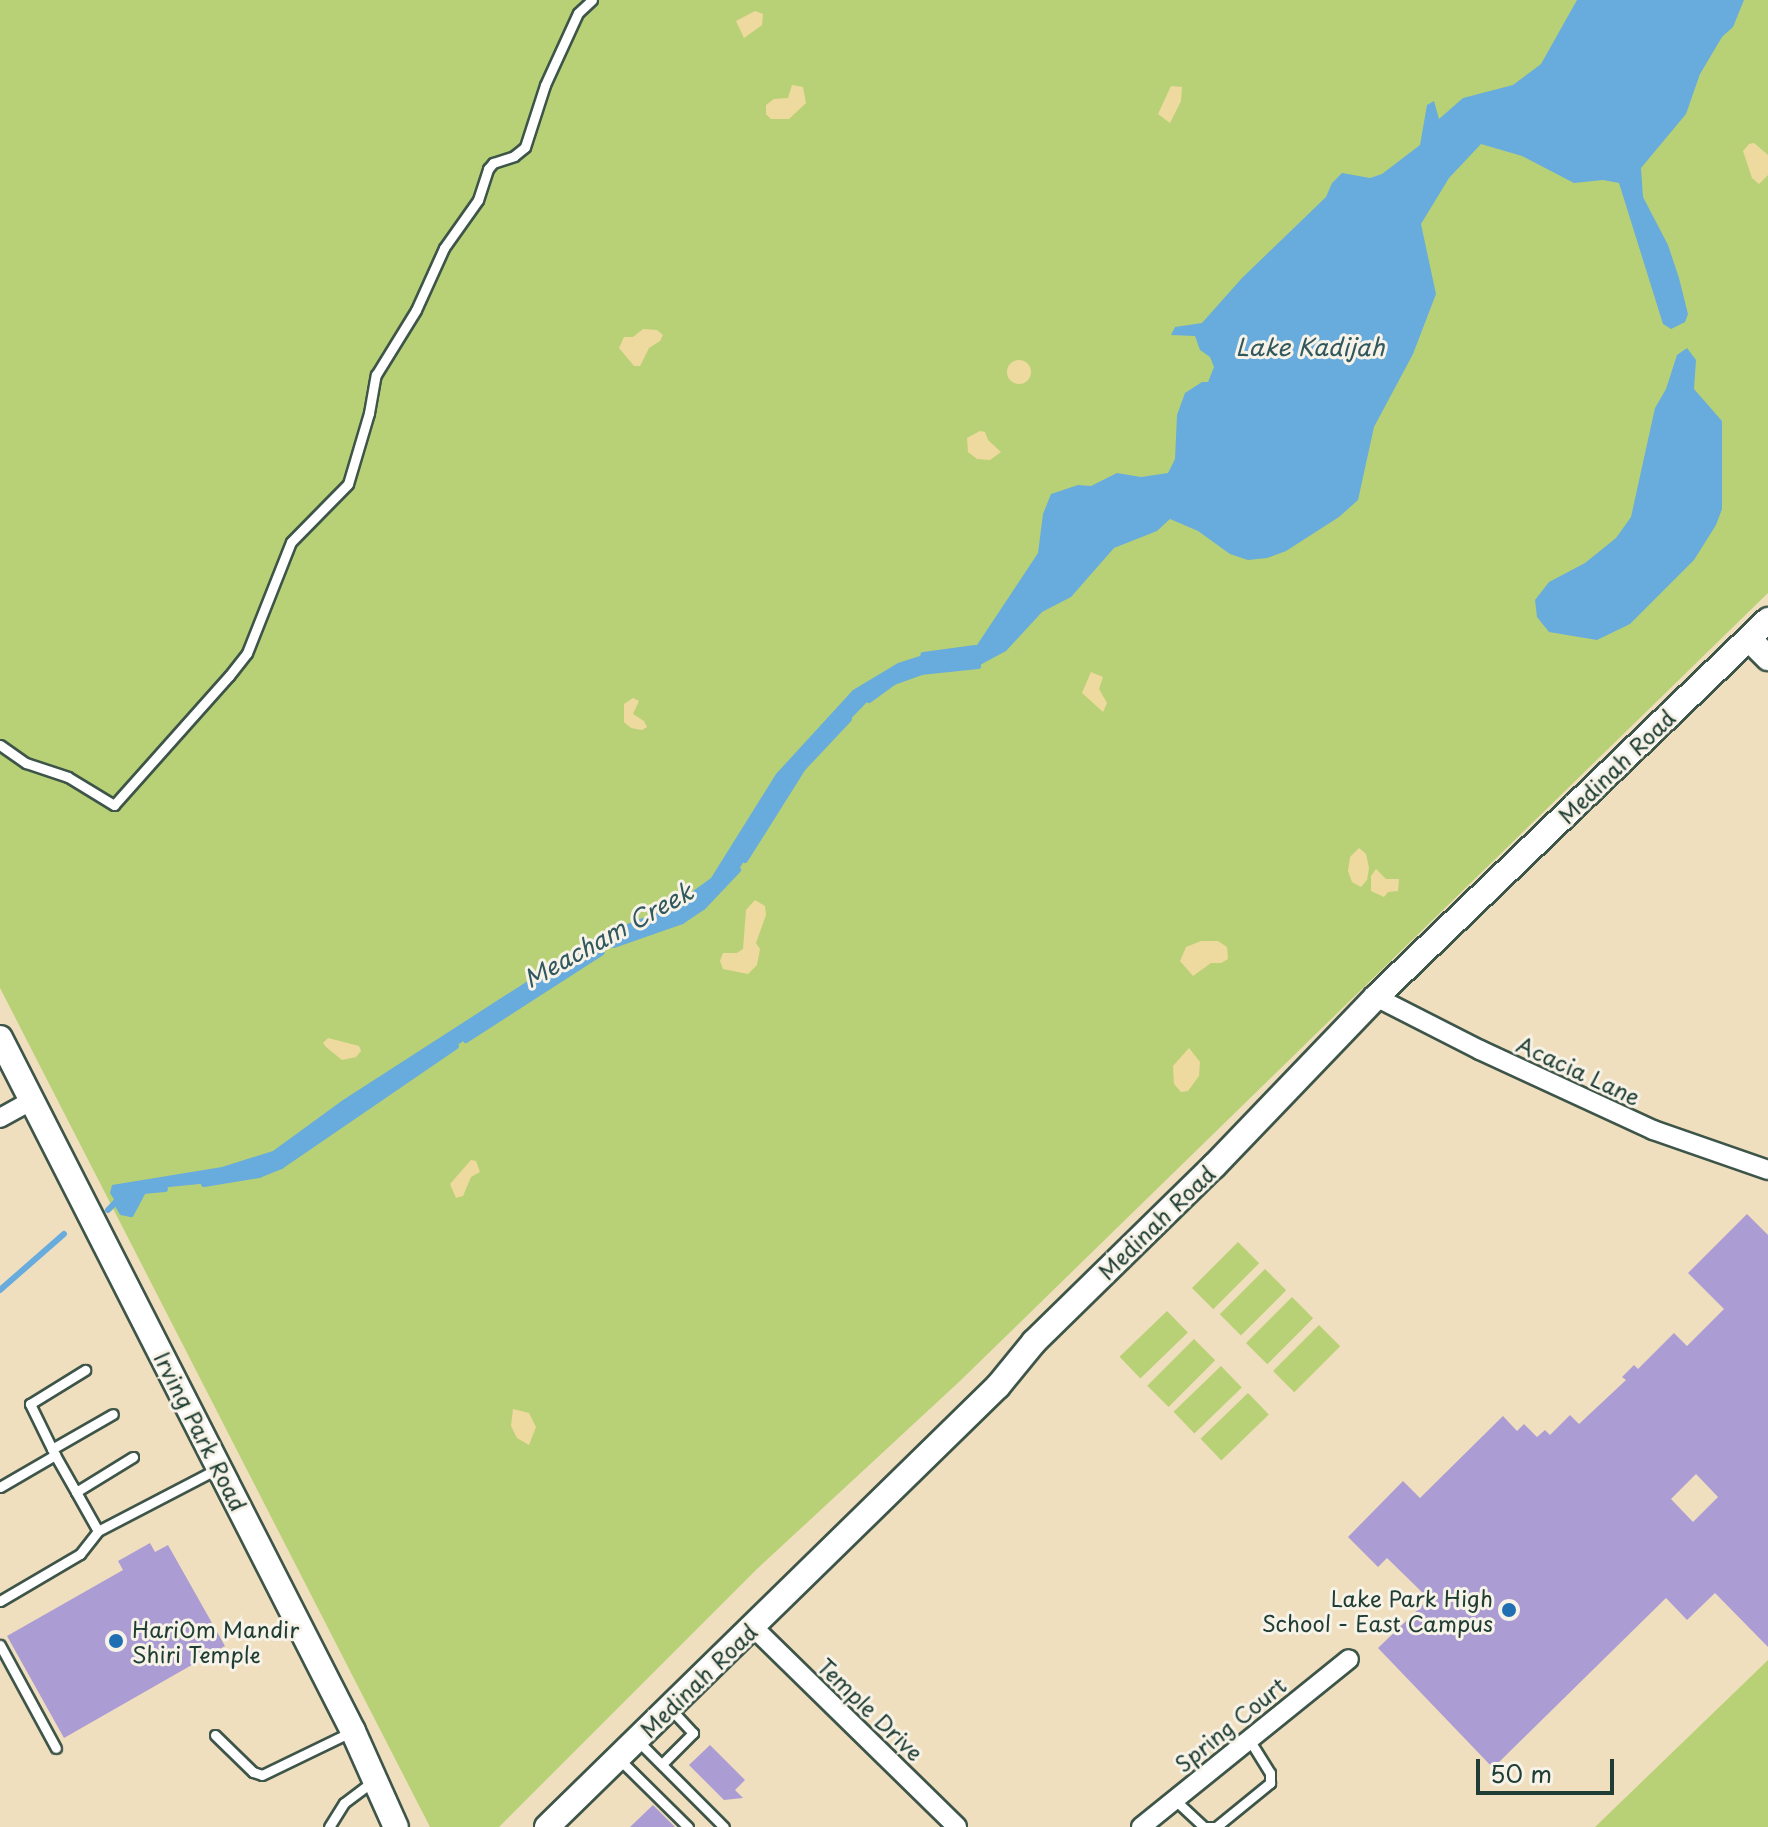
<!DOCTYPE html>
<style>
body{margin:0}
#map{position:relative;width:1768px;height:1827px;overflow:hidden;background:#f0dfbf;font-family:"Playpen Sans",sans-serif}
div>[style]{position:absolute}
[style*='--x']{left:calc(var(--x)*1px);top:calc(var(--y)*1px);width:calc(var(--w)*1px);rotate:calc(var(--a)*1deg)}
.green>*{inset:0;background:#b9d176;transform-origin:0 0}
.sand>*{inset:0;background:#eeda9e}
.round{border-radius:50%}
.water>*{inset:0;background:#68abdd}
.stream>*{height:6px;margin:-3px;padding:0 3px;transform-origin:3px;border-radius:3px;background:#68abdd}
.building>*{inset:0;background:#ab9dd3}
.roads{filter:drop-shadow(2px 0 #3e5549) drop-shadow(-2px 0 #3e5549) drop-shadow(0 2px #3e5549) drop-shadow(0 -2px #3e5549)}
.lane>*{height:9px;margin:-4.5px;padding:0 4.5px;transform-origin:4.5px;border-radius:4.5px;background:#fff}
.street>*{height:18px;margin:-9px;padding:0 9px;transform-origin:9px;border-radius:9px;background:#fff}
.secondary>*{height:24px;margin:-12px;padding:0 12px;transform-origin:12px;border-radius:12px;background:#fff}
.dots>*{width:22px;height:22px;translate:-50% -50%;box-sizing:border-box;border:4px solid #f7f3e8;border-radius:50%}
span{translate:-50% -50%;white-space:nowrap;text-align:center;line-height:1.15;-webkit-text-stroke:6px #f7f3e8;paint-order:stroke}
.street-label{font-size:22px;color:#1f3d34}
.poi-label{font-size:22px;color:#1f3d34}
.right{translate:-100% -50%;text-align:right}
.left{translate:0 -50%;text-align:left}
.water-label{font-size:24px;color:#31585e;font-style:italic}
.scale{position:absolute;left:1476px;top:1759px;width:138px;height:36px;box-sizing:border-box;border:4px solid #1f3d34;border-top:0;padding-left:10px;font-size:24px;line-height:28px;white-space:nowrap;color:#1f3d34;-webkit-text-stroke:6px #f7f3e8;paint-order:stroke}
</style>
<div id="map">
<div class="green">
<i style="clip-path:polygon(0 0,1768px 0,1768px 593px,960px 1381px,757px 1569px,499px 1827px,430px 1827px,0 988px)"></i>
<i style="left:1238px;top:1242px;width:30px;height:65px;rotate:45deg"></i>
<i style="left:1265px;top:1269px;width:30px;height:64px;rotate:45deg"></i>
<i style="left:1292px;top:1297px;width:30px;height:65px;rotate:45deg"></i>
<i style="left:1167px;top:1311px;width:30px;height:66px;rotate:46deg"></i>
<i style="left:1319px;top:1325px;width:30px;height:65px;rotate:45deg"></i>
<i style="left:1194px;top:1339px;width:30px;height:66px;rotate:45deg"></i>
<i style="left:1221px;top:1366px;width:30px;height:66px;rotate:46deg"></i>
<i style="left:1248px;top:1393px;width:30px;height:66px;rotate:46deg"></i>
<i style="clip-path:polygon(1768px 1660px,1768px 1827px,1595px 1827px)"></i>
</div>
<div class="sand">
<i style="clip-path:polygon(755px 11px,763px 14px,762px 25px,744px 38px,736px 21px)"></i>
<i style="clip-path:polygon(792px 85px,803px 87px,806px 103px,789px 119px,771px 119px,766px 114px,766px 105px,774px 99px,788px 98px)"></i>
<i style="clip-path:polygon(1171px 86px,1182px 87px,1181px 101px,1170px 123px,1158px 114px)"></i>
<i style="clip-path:polygon(1754px 143px,1768px 155px,1768px 175px,1759px 184px,1752px 178px,1743px 151px,1749px 144px)"></i>
<i style="clip-path:polygon(643px 329px,657px 330px,663px 335px,660px 341px,649px 348px,640px 366px,634px 366px,619px 348px,624px 337px,633px 337px)"></i>
<i class="round" style="left:1007px;top:360px;width:24px;height:24px"></i>
<i style="clip-path:polygon(980px 431px,985px 432px,988px 440px,1001px 452px,990px 460px,977px 459px,968px 452px,967px 438px)"></i>
<i style="clip-path:polygon(1091px 672px,1103px 677px,1099px 689px,1107px 703px,1103px 712px,1082px 693px)"></i>
<i style="clip-path:polygon(633px 698px,639px 701px,633px 714px,644px 721px,647px 727px,642px 730px,631px 728px,624px 722px,624px 704px)"></i>
<i style="clip-path:polygon(1359px 848px,1366px 854px,1369px 868px,1367px 880px,1361px 887px,1352px 882px,1348px 871px,1350px 857px)"></i>
<i style="clip-path:polygon(1376px 869px,1386px 879px,1399px 879px,1398px 891px,1388px 892px,1384px 897px,1371px 891px,1371px 876px)"></i>
<i style="clip-path:polygon(755px 900px,765px 906px,766px 915px,756px 943px,760px 949px,757px 965px,748px 974px,723px 969px,720px 961px,723px 953px,737px 953px,743px 949px,746px 910px)"></i>
<i style="clip-path:polygon(1201px 941px,1218px 941px,1227px 947px,1228px 959px,1221px 963px,1211px 963px,1193px 976px,1180px 961px,1186px 947px)"></i>
<i style="clip-path:polygon(328px 1038px,359px 1046px,361px 1051px,356px 1057px,342px 1060px,326px 1047px,323px 1043px)"></i>
<i style="clip-path:polygon(1189px 1048px,1200px 1062px,1199px 1076px,1188px 1091px,1181px 1092px,1174px 1084px,1173px 1066px)"></i>
<i style="clip-path:polygon(471px 1160px,476px 1161px,480px 1172px,471px 1177px,463px 1196px,456px 1198px,450px 1184px)"></i>
<i style="clip-path:polygon(513px 1409px,529px 1413px,536px 1427px,529px 1445px,517px 1438px,511px 1426px)"></i>
</div>
<div class="water">
<i style="clip-path:polygon(1577px 0,1744px 0,1733px 27px,1722px 37px,1700px 74px,1686px 114px,1641px 168px,1643px 197px,1668px 245px,1679px 278px,1688px 314px,1685px 322px,1671px 329px,1663px 324px,1619px 183px,1603px 180px,1574px 183px,1522px 156px,1481px 144px,1449px 178px,1421px 224px,1436px 294px,1413px 354px,1374px 427px,1358px 500px,1339px 517px,1286px 551px,1267px 558px,1248px 560px,1230px 554px,1198px 531px,1170px 519px,1157px 531px,1114px 548px,1071px 597px,1042px 612px,1006px 651px,978px 666px,921px 672px,894px 682px,871px 698px,803px 768px,739px 869px,703px 907px,682px 921px,622px 941px,589px 960px,400px 1082px,281px 1166px,240px 1180px,149px 1189px,143px 1191px,131px 1214px,122px 1212px,110px 1193px,112px 1185px,222px 1167px,273px 1151px,343px 1100px,599px 935px,671px 907px,711px 878px,776px 774px,853px 690px,898px 663px,923px 655px,975px 648px,1038px 553px,1043px 514px,1051px 494px,1078px 485px,1091px 486px,1117px 473px,1141px 477px,1168px 473px,1175px 459px,1177px 415px,1185px 393px,1202px 382px,1208px 382px,1214px 367px,1210px 357px,1200px 350px,1195px 336px,1171px 335px,1175px 327px,1202px 323px,1242px 278px,1326px 197px,1332px 183px,1342px 173px,1370px 178px,1382px 174px,1420px 145px,1427px 105px,1434px 101px,1439px 119px,1463px 98px,1513px 85px,1541px 64px)"></i>
<i style="clip-path:polygon(1687px 348px,1696px 360px,1694px 389px,1722px 421px,1722px 509px,1716px 525px,1694px 560px,1630px 624px,1597px 640px,1549px 632px,1537px 617px,1535px 600px,1549px 582px,1585px 563px,1616px 538px,1631px 517px,1655px 408px,1666px 389px,1677px 355px)"></i>
</div>
<div class="stream">
<i style="--x:869;--y:700;--w:31;--a:-36"></i>
<i style="--x:894;--y:682;--w:29;--a:-20"></i>
<i style="--x:921;--y:672;--w:57;--a:-6"></i>
<i style="--x:978;--y:666;--w:18;--a:-99"></i>
<i style="--x:975;--y:648;--w:52;--a:172.3"></i>
<i style="--x:745;--y:860;--w:109;--a:-57.8"></i>
<i style="--x:803;--y:768;--w:67;--a:-46.8"></i>
<i style="--x:614;--y:945;--w:72;--a:-19.4"></i>
<i style="--x:682;--y:921;--w:25;--a:-34"></i>
<i style="--x:703;--y:907;--w:51;--a:-46.6"></i>
<i style="--x:466;--y:1040;--w:161;--a:-32.8"></i>
<i style="--x:204;--y:1184;--w:56;--a:-9.3"></i>
<i style="--x:259;--y:1175;--w:24;--a:-22"></i>
<i style="--x:281;--y:1166;--w:212;--a:-34.4"></i>
<i style="--x:108;--y:1210;--w:11;--a:-45"></i>
<i style="--x:116;--y:1202;--w:12;--a:59"></i>
<i style="--x:122;--y:1212;--w:9;--a:13"></i>
<i style="--x:131;--y:1214;--w:26;--a:-62"></i>
<i style="--x:143;--y:1191;--w:22;--a:-5"></i>
<i style="--x:0;--y:1290;--w:85;--a:-41.2"></i>
</div>
<div class="building">
<i style="clip-path:polygon(evenodd,1747px 1214px,1768px 1235px,1768px 1647px,1715px 1593px,1687px 1620px,1666px 1598px,1493px 1768px,1378px 1648px,1429px 1599px,1387px 1558px,1378px 1567px,1348px 1537px,1403px 1481px,1420px 1498px,1503px 1416px,1517px 1431px,1524px 1424px,1537px 1437px,1545px 1430px,1550px 1435px,1570px 1415px,1579px 1424px,1626px 1380px,1622px 1377px,1634px 1365px,1638px 1369px,1674px 1333px,1687px 1346px,1724px 1309px,1688px 1273px,1747px 1214px,1696px 1474px,1718px 1497px,1693px 1522px,1671px 1499px,1696px 1474px)"></i>
<i style="clip-path:polygon(150px 1543px,155px 1552px,168px 1545px,225px 1646px,64px 1738px,7px 1636px,123px 1570px,118px 1561px)"></i>
<i style="clip-path:polygon(710px 1745px,745px 1780px,735px 1790px,743px 1798px,724px 1800px,689px 1765px)"></i>
<i style="clip-path:polygon(653px 1805px,675px 1827px,630px 1827px)"></i>
</div>
<div class="roads">
<div class="lane">
<i style="--x:0;--y:745;--w:32;--a:35"></i>
<i style="--x:26;--y:763;--w:44;--a:18.4"></i>
<i style="--x:68;--y:777;--w:54;--a:31.3"></i>
<i style="--x:114;--y:805;--w:173;--a:-48.3"></i>
<i style="--x:229;--y:676;--w:29;--a:-52"></i>
<i style="--x:247;--y:653;--w:119;--a:-68.4"></i>
<i style="--x:291;--y:542;--w:81;--a:-45.5"></i>
<i style="--x:348;--y:484;--w:74;--a:-73.5"></i>
<i style="--x:369;--y:413;--w:39;--a:-80"></i>
<i style="--x:376;--y:375;--w:76;--a:-58.4"></i>
<i style="--x:416;--y:310;--w:68;--a:-65.7"></i>
<i style="--x:444;--y:248;--w:59;--a:-54.7"></i>
<i style="--x:478;--y:200;--w:33;--a:-72"></i>
<i style="--x:488;--y:169;--w:8;--a:-50"></i>
<i style="--x:493;--y:163;--w:22;--a:-18"></i>
<i style="--x:514;--y:156;--w:14;--a:-39"></i>
<i style="--x:525;--y:147;--w:65;--a:-72.1"></i>
<i style="--x:545;--y:85;--w:79;--a:-65.4"></i>
<i style="--x:578;--y:13;--w:19;--a:-43"></i>
<i style="--x:52;--y:1449;--w:70;--a:-29.8"></i>
<i style="--x:55;--y:1455;--w:43;--a:60.4"></i>
<i style="--x:0;--y:1487;--w:64;--a:-30.2"></i>
<i style="--x:55;--y:1455;--w:57;--a:-116.1"></i>
<i style="--x:30;--y:1404;--w:65;--a:-31.7"></i>
<i style="--x:98;--y:1531;--w:45;--a:-119.4"></i>
<i style="--x:76;--y:1492;--w:67;--a:-31.6"></i>
<i style="--x:0;--y:1601;--w:93;--a:-30.4"></i>
<i style="--x:80;--y:1554;--w:29;--a:-52"></i>
<i style="--x:98;--y:1531;--w:134;--a:-27.5"></i>
<i style="--x:0;--y:1645;--w:117;--a:61.5"></i>
<i style="--x:215;--y:1735;--w:53;--a:44.2"></i>
<i style="--x:253;--y:1772;--w:9;--a:18"></i>
<i style="--x:262;--y:1775;--w:101;--a:-25.8"></i>
<i style="--x:639;--y:1742;--w:120;--a:45"></i>
<i style="--x:619;--y:1759;--w:97;--a:44.6"></i>
<i style="--x:662;--y:1764;--w:44;--a:-45"></i>
<i style="--x:693;--y:1733;--w:33;--a:-133"></i>
<i style="--x:1175;--y:1800;--w:40;--a:43"></i>
<i style="--x:1204;--y:1827;--w:12;--a:0"></i>
<i style="--x:1216;--y:1827;--w:70;--a:-39.2"></i>
<i style="--x:1270;--y:1783;--w:10;--a:-90"></i>
<i style="--x:1270;--y:1773;--w:39;--a:-122"></i>
<i style="--x:329;--y:1827;--w:28;--a:-58"></i>
<i style="--x:344;--y:1803;--w:36;--a:-37"></i>
</div>
<div class="street">
<i style="--x:1376;--y:997;--w:117;--a:27"></i>
<i style="--x:1480;--y:1050;--w:191;--a:24.8"></i>
<i style="--x:1653;--y:1130;--w:122;--a:19.2"></i>
<i style="--x:0;--y:1118;--w:37;--a:-29"></i>
<i style="--x:752;--y:1626;--w:287;--a:44.4"></i>
<i style="--x:1141;--y:1827;--w:267;--a:-38.9"></i>
</div>
<div class="secondary">
<i style="--x:1749;--y:639;--w:27;--a:45"></i>
<i style="--x:0;--y:1038;--w:778;--a:63.01"></i>
<i style="--x:353;--y:1731;--w:105;--a:65.9"></i>
<i style="--x:547;--y:1827;--w:631;--a:-44.36"></i>
<i style="--x:998;--y:1386;--w:57;--a:-50.7"></i>
<i style="--x:1034;--y:1342;--w:252;--a:-44.4"></i>
<i style="--x:1214;--y:1166;--w:234;--a:-46.2"></i>
<i style="--x:1376;--y:997;--w:544;--a:-43.88"></i>
</div>
</div>
<div class="dots">
<i style="left:1509px;top:1610px;background:#1f6fb2"></i>
<i style="left:116px;top:1641px;background:#1f6fb2"></i>
</div>
<div class="street-label">
<span style="left:1616px;top:766px;rotate:-44deg">Medinah Road</span>
<span style="left:1579px;top:1070px;rotate:25deg">Acacia Lane</span>
<span style="left:1156px;top:1222px;rotate:-44deg">Medinah Road</span>
<span style="left:201px;top:1431px;rotate:63deg">Irving Park Road</span>
<span style="left:698px;top:1680px;rotate:-44deg">Medinah Road</span>
<span style="left:871px;top:1709px;rotate:44deg">Temple Drive</span>
<span style="left:1230px;top:1724px;rotate:-39deg">Spring Court</span>
</div>
<div class="poi-label">
<span class="right" style="left:1493px;top:1610px">Lake Park High<br>School - East Campus</span>
<span class="left" style="left:132px;top:1641px">HariOm Mandir<br>Shiri Temple</span>
</div>
<div class="water-label">
<span style="left:1310px;top:347px">Lake Kadijah</span>
<span style="left:608px;top:935px;rotate:-29deg">Meacham Creek</span>
</div>
<div class="scale">50 m</div>
</div>
